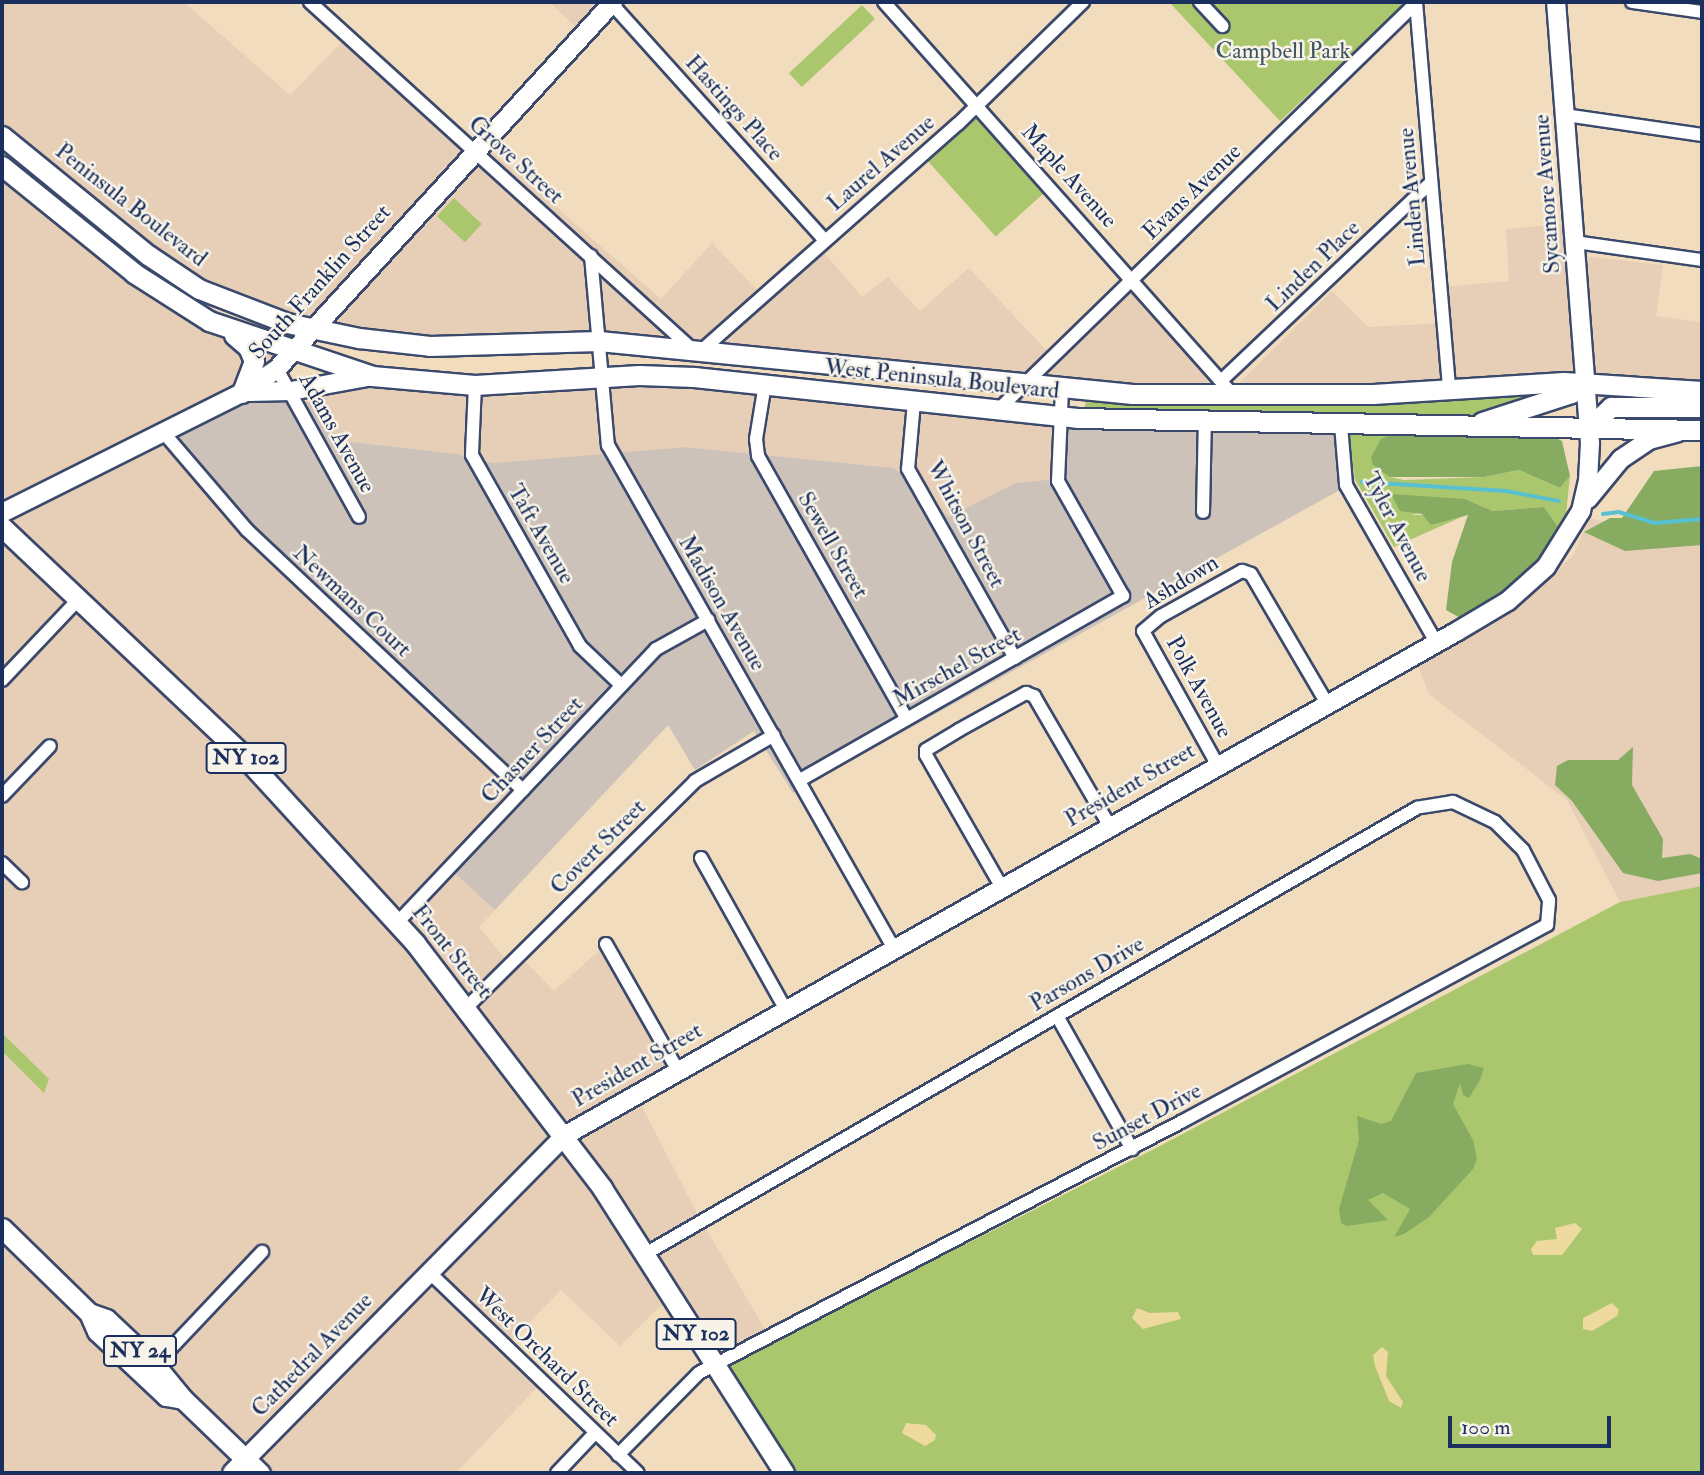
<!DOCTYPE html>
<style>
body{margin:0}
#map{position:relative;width:1704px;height:1475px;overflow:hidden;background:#f2dcbe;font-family:"IM FELL Double Pica",serif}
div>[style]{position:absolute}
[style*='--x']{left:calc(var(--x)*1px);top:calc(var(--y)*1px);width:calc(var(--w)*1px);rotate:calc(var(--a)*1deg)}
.built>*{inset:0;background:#e7cfb7}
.industrial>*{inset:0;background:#cdc2b9}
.green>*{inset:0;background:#aac76e;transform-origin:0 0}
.forest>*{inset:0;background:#87ac61}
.sand>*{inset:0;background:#eeda9e}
.stream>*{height:3.5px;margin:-1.75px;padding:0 1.75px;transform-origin:1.75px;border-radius:1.75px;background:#57c1d2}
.roads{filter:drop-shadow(2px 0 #3b496c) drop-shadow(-2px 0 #3b496c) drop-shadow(0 2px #3b496c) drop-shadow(0 -2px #3b496c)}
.street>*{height:12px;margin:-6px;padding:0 6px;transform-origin:6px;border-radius:6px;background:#fff}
.secondary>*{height:18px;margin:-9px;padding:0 9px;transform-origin:9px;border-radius:9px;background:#fff}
.primary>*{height:19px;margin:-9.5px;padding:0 9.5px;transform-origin:9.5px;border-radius:9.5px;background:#fff}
span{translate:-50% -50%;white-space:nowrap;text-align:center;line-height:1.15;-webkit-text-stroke:5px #f7f3e8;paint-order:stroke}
.shield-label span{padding:2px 5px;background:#f7f3e8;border:2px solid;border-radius:5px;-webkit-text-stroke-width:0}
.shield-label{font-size:21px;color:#1b2f5e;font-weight:700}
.park-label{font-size:23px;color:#3f5562}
.street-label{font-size:23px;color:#1b2f5e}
.frame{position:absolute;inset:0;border:4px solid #1b2f5e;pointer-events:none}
.scale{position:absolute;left:1448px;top:1416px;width:163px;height:32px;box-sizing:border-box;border:4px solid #1b2f5e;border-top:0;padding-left:9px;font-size:21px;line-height:24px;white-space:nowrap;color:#1b2f5e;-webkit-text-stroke:5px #f7f3e8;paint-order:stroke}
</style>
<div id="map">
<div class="built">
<i style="clip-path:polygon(2px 2px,184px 2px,290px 95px,345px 39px,499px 157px,661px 299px,712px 243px,761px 294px,817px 244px,862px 297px,888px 277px,920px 311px,969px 268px,1050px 354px,1128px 279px,1229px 393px,1332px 291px,1368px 327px,1445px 323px,1442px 287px,1509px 281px,1506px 229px,1573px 223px,1574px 255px,1663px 265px,1656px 316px,1702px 322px,1702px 387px,1228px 393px,693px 347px,405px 341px,312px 326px,197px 284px,2px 131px)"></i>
<i style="clip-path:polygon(549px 2px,612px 2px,583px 34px)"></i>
<i style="clip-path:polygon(2px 171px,204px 322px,276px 354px,242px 396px,526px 791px,451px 870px,495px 910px,479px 927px,509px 963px,519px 955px,554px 991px,604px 946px,677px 1073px,636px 1095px,699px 1217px,771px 1339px,722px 1367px,670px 1296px,620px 1346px,561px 1290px,507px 1345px,545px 1379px,456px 1473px,2px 1473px)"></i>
<i style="clip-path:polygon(667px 381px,1067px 428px,1066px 478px,1015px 483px,949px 517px,894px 468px,685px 447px,493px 463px,457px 454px,344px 441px,327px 430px,310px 402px,358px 386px,514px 397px)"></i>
<i style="clip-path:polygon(1590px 518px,1646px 533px,1702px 528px,1702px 886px,1620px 902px,1567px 800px,1429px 694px,1417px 663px,1531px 596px,1573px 555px)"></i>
</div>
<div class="industrial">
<i style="clip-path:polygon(242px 396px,310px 402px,327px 430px,344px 441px,457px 454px,493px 463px,685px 447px,894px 468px,949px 517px,1015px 483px,1066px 478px,1067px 428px,1345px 430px,1356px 481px,793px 793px,754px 731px,695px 770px,668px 725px,495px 910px,451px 870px,525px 791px,246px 524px,166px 433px)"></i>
</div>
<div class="green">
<i style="clip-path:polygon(1169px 2px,1407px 2px,1280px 121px)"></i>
<i style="left:862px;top:5px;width:19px;height:100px;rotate:47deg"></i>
<i style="left:977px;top:108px;width:108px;height:72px;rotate:48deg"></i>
<i style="left:454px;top:198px;width:38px;height:25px;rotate:43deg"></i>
<i style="clip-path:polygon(1558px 390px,1474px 417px,1084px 409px,1086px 402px)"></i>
<i style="clip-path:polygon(1345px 430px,1394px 434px,1390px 477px,1404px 480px,1484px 477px,1519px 470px,1560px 488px,1570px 476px,1564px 535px,1544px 507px,1493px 511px,1465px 499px,1411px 515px,1468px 514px,1394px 547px,1356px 481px)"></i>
<i style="clip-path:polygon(1702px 886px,1702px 1473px,785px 1473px,722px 1367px,1158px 1147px,1620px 902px)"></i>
<i style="clip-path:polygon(2px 1033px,49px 1079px,44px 1093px,2px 1051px)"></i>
</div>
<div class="forest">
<i style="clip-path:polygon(1394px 434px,1552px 436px,1562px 441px,1570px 476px,1560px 488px,1519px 470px,1484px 477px,1390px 477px,1373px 465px,1371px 457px,1381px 439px)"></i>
<i style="clip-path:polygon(1702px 466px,1702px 545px,1625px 551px,1584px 532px,1610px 518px,1622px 518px,1654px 471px)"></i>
<i style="clip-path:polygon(1391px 494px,1465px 499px,1493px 511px,1544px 507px,1564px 535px,1532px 577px,1462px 619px,1446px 610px,1452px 562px,1468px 515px,1431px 525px,1422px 514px,1400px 511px)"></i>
<i style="clip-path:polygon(1633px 747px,1632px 785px,1663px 839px,1662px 858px,1690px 854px,1702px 859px,1702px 873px,1658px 881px,1623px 873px,1572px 801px,1555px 785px,1557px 766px,1568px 760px,1618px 760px)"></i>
<i style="clip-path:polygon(1468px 1064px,1484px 1068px,1480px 1080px,1469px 1098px,1463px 1095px,1460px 1083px,1453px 1104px,1473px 1140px,1477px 1159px,1473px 1169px,1429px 1217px,1404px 1234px,1394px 1237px,1410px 1209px,1383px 1193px,1368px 1200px,1388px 1220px,1347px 1226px,1341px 1223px,1339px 1209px,1359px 1140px,1357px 1116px,1381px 1124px,1391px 1121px,1416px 1073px)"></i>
</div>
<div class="sand">
<i style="clip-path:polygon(1575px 1223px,1582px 1229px,1562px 1255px,1533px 1255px,1531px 1249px,1537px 1241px,1557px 1239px,1555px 1228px)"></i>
<i style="clip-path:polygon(1612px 1303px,1619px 1310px,1617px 1316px,1592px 1331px,1583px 1329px,1583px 1318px)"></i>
<i style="clip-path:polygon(1137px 1308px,1150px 1313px,1178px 1312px,1181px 1319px,1143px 1329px,1132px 1318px)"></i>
<i style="clip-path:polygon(1382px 1347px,1388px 1352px,1386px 1376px,1403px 1402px,1401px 1408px,1389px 1401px,1375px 1366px,1373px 1355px)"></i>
<i style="clip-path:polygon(906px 1423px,926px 1425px,936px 1435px,935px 1440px,925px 1446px,902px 1433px)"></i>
</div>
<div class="stream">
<i style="--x:1362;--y:482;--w:144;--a:3.6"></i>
<i style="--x:1506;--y:491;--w:54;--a:10.7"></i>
<i style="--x:1603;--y:514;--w:16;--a:-7"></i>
<i style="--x:1619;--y:512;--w:38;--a:17"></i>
<i style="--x:1655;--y:523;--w:47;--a:-4.9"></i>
</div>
<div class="roads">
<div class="street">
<i style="--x:310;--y:2;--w:517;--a:42.26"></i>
<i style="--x:884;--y:2;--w:527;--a:48.38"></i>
<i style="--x:1200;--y:2;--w:33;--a:47"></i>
<i style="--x:1416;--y:2;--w:387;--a:85.1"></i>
<i style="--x:1632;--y:2;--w:71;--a:8.1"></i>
<i style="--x:611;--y:3;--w:320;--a:48"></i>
<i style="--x:1565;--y:115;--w:138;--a:8.3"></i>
<i style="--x:1575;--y:242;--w:128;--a:8.1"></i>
<i style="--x:591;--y:256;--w:190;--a:84.9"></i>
<i style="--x:608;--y:445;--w:577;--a:60.42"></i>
<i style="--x:701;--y:351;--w:343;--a:-41.5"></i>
<i style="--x:958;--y:124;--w:175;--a:-44.3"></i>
<i style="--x:277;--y:369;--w:169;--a:61"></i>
<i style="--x:1223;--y:379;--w:286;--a:-43.4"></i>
<i style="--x:765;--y:384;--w:56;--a:99.3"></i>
<i style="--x:756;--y:439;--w:17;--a:83"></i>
<i style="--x:758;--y:456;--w:302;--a:60.5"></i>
<i style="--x:475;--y:385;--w:70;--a:92.5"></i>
<i style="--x:472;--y:455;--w:219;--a:60.5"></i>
<i style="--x:580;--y:646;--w:57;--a:43.6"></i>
<i style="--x:914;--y:402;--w:67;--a:95.1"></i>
<i style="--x:908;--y:469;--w:217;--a:60.5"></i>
<i style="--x:997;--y:411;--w:585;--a:-44.24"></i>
<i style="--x:1341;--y:425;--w:60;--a:85.2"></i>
<i style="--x:1346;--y:485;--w:181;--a:60.2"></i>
<i style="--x:163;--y:432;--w:129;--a:49.4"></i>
<i style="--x:247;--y:530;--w:379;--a:43.3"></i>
<i style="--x:1203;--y:512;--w:92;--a:-88.8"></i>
<i style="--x:2;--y:680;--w:109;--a:-46.5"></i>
<i style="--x:1217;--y:764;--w:152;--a:-119.1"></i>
<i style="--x:1143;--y:631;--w:23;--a:-40"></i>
<i style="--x:1161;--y:616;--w:93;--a:-29.1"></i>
<i style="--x:1242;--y:571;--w:9;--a:18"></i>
<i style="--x:1251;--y:574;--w:148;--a:59.6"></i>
<i style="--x:800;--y:780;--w:372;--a:-29.7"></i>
<i style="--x:1123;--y:596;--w:132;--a:-119.5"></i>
<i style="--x:1058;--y:481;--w:92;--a:-87.5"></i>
<i style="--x:2;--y:796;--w:69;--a:-46.2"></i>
<i style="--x:701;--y:858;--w:172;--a:60.8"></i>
<i style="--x:2;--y:863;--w:28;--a:44"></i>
<i style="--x:1001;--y:886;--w:151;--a:-119.8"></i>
<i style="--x:926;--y:755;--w:5;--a:-90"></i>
<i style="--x:926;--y:750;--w:39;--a:-31"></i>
<i style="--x:959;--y:730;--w:77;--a:-28.9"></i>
<i style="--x:1026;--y:693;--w:9;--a:21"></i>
<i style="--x:1034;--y:696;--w:149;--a:59.8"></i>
<i style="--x:397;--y:923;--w:377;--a:-46.6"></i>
<i style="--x:656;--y:649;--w:60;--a:-29.1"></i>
<i style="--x:606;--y:944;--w:144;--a:60.4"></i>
<i style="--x:466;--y:1008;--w:322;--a:-44.7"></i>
<i style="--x:695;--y:781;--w:91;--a:-30.2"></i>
<i style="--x:1057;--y:1016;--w:153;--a:60.6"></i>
<i style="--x:428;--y:1271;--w:291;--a:43.9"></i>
<i style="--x:155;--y:1365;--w:156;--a:-46.6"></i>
<i style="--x:618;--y:1455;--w:115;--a:-45.4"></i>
<i style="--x:699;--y:1373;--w:543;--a:-27.51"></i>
<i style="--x:1181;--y:1122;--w:416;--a:-28.3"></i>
<i style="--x:1547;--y:925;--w:25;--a:-85"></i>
<i style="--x:1549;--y:900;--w:56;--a:-117.5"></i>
<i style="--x:1523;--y:850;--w:40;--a:-135"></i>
<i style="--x:1495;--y:822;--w:47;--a:-154.5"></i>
<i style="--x:1453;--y:802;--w:36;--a:171"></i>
<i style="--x:1417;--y:808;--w:892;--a:149.98"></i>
<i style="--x:557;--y:1473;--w:55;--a:-46.5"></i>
</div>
<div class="secondary">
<i style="--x:249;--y:392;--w:42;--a:-1.4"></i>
<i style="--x:291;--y:391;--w:82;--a:-10.5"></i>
<i style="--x:1588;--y:499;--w:52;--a:-50.5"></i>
<i style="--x:1621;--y:459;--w:34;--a:-34"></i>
<i style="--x:1649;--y:440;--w:30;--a:-15"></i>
<i style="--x:2;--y:513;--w:268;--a:-26.6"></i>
<i style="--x:242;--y:393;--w:42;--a:-34.4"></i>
<i style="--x:277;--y:369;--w:498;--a:-47.5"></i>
<i style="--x:232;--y:1473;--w:473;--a:-45.4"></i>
<i style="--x:564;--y:1136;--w:1025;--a:-29.47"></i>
<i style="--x:1456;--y:632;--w:61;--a:-30.8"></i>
<i style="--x:1508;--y:601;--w:51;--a:-41.8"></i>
<i style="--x:1546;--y:567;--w:66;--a:-58"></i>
<i style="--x:1581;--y:511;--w:31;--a:-77"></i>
<i style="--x:1588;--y:481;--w:38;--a:-87"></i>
<i style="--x:1590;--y:443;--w:442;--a:-94.4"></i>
</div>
<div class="primary">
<i style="--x:2;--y:136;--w:188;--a:39.2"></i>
<i style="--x:148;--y:255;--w:61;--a:33.7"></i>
<i style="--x:199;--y:289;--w:94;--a:21.1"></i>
<i style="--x:287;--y:323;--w:74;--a:11.8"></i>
<i style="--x:359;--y:338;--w:71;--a:6.4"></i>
<i style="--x:430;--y:346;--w:169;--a:-1.7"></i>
<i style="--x:599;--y:341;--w:536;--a:5.68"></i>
<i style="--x:1132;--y:394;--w:241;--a:0"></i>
<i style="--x:1373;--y:394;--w:191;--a:-3.6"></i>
<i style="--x:1564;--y:382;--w:138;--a:3.7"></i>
<i style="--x:2;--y:166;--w:170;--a:39"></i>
<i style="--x:134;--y:273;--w:89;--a:32.6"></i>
<i style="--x:209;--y:321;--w:172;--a:18.6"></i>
<i style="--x:372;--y:376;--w:103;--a:5"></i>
<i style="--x:475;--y:385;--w:164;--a:-3.5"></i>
<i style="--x:639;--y:375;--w:55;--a:2.1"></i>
<i style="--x:694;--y:377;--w:385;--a:6.1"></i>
<i style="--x:1077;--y:418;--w:625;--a:1.1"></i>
<i style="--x:234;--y:335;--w:18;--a:41"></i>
<i style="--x:248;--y:347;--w:15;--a:67"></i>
<i style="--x:254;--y:361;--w:34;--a:111"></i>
<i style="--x:1482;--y:422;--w:94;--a:-18"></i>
<i style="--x:1571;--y:393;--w:16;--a:-38"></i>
<i style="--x:1588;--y:429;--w:32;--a:-44"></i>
<i style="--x:1611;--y:407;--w:91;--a:0"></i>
<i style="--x:2;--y:527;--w:329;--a:43.4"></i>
<i style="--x:241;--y:753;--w:258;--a:47.5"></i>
<i style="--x:415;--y:943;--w:308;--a:52.6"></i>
<i style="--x:602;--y:1188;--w:338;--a:57.4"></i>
<i style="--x:2;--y:1228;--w:122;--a:44.3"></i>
<i style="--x:89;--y:1313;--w:20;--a:66"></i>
<i style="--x:97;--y:1331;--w:95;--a:43.3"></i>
<i style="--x:166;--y:1396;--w:17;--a:10"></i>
<i style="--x:89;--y:1313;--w:18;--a:19"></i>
<i style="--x:106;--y:1319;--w:67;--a:43.2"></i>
<i style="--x:155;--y:1365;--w:44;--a:50.5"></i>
<i style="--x:183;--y:1399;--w:107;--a:43.9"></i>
</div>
</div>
<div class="shield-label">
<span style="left:246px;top:758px">NY 102</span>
<span style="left:696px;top:1334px">NY 102</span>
<span style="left:140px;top:1351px">NY 24</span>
</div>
<div class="park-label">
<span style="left:1283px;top:51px">Campbell Park</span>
</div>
<div class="street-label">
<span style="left:734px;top:108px;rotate:48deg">Hastings Place</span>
<span style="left:516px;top:160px;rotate:42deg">Grove Street</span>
<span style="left:881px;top:163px;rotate:-41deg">Laurel Avenue</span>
<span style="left:1069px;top:176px;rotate:48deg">Maple Avenue</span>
<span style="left:1192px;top:192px;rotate:-44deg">Evans Avenue</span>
<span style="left:1547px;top:194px;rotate:-94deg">Sycamore Avenue</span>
<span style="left:1412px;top:197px;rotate:-95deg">Linden Avenue</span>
<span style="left:131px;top:205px;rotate:38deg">Peninsula Boulevard</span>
<span style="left:1313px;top:266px;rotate:-44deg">Linden Place</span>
<span style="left:320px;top:282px;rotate:-48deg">South Franklin Street</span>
<span style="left:942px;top:379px;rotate:6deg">West Peninsula Boulevard</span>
<span style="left:337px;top:433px;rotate:61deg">Adams Avenue</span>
<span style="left:966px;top:524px;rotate:62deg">Whitson Street</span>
<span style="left:1397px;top:527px;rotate:62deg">Tyler Avenue</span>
<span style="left:541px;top:534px;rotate:60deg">Taft Avenue</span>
<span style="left:833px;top:545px;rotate:60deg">Sewell Street</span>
<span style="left:1181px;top:582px;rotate:-31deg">Ashdown</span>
<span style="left:352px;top:601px;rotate:43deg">Newmans Court</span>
<span style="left:722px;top:603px;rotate:60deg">Madison Avenue</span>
<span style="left:957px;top:667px;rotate:-29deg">Mirschel Street</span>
<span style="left:1199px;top:687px;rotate:61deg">Polk Avenue</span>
<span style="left:532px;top:750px;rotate:-47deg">Chasner Street</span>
<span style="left:1130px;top:785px;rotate:-30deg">President Street</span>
<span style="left:598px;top:847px;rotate:-45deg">Covert Street</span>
<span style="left:452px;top:951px;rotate:51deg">Front Street</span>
<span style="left:1087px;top:974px;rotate:-30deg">Parsons Drive</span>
<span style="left:637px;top:1065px;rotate:-30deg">President Street</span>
<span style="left:1147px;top:1117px;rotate:-28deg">Sunset Drive</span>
<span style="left:312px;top:1355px;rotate:-46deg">Cathedral Avenue</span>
<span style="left:547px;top:1357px;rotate:44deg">West Orchard Street</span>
</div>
<div class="frame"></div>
<div class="scale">100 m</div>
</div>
